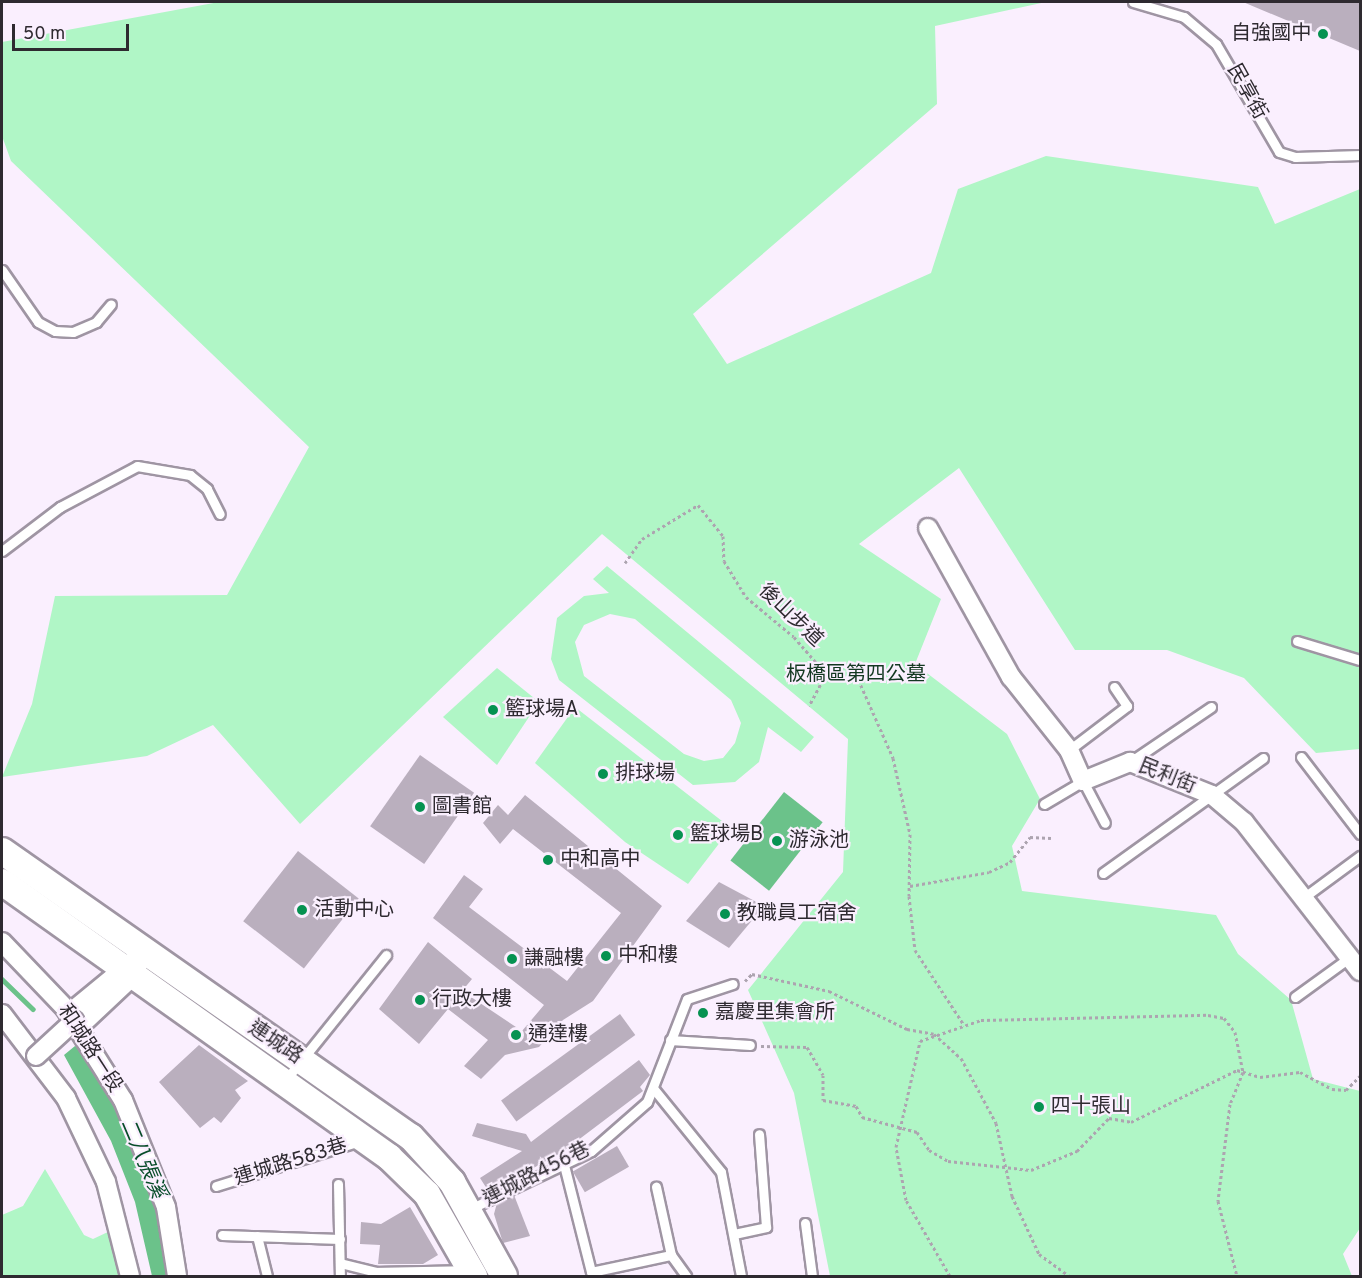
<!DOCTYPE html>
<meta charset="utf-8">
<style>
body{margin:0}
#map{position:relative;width:1362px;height:1278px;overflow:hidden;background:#faeffe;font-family:Overpass,"Noto Sans TC",sans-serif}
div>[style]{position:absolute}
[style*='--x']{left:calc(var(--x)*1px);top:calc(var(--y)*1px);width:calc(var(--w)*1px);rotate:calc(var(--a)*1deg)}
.green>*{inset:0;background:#b0f6c6}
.water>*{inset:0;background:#6bc28a;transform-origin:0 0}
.stream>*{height:4.5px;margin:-2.25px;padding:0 2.25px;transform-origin:2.25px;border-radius:2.25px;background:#6bc28a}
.building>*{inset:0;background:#baafbe;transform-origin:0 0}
.path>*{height:3px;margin-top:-1.5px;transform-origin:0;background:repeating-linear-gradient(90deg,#ada4b0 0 3px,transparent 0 6px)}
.roads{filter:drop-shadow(2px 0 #9f95a3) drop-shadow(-2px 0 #9f95a3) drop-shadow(0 2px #9f95a3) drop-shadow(0 -2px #9f95a3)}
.service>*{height:9px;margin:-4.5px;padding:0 4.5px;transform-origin:4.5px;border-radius:4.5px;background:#fff}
.minor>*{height:18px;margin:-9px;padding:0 9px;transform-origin:9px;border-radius:9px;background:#fff}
.secondary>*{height:26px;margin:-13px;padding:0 13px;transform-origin:13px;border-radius:13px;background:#fff}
.bridges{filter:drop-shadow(2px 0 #9f95a3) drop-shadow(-2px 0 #9f95a3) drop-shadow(0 2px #9f95a3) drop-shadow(0 -2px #9f95a3)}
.minor-bridge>*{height:18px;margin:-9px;padding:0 9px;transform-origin:9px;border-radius:9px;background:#fff}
.dots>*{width:16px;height:16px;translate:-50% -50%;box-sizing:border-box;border:3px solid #faeffe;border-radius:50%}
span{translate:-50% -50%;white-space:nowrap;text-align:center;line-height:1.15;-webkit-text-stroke:4.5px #faeffe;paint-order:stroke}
.poi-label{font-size:20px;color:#2e2a30}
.right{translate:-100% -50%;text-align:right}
.left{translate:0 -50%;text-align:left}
.street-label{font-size:20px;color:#2e2a30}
.park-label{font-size:20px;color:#133821}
.water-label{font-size:21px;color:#074c29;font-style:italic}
.frame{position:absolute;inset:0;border:3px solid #2e2a30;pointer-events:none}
.scale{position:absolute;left:12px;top:24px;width:117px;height:27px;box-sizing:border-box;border:3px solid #2e2a30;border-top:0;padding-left:8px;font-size:18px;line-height:21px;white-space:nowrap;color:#2e2a30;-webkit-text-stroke:4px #faeffe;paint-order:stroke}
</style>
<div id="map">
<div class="green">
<i style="clip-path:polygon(219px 2px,1046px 2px,935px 26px,937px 104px,693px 314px,727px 364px,931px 273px,958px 189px,1046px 156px,1258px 187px,1275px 224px,1360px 189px,1360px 749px,1316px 753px,1244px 678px,1167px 650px,1075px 650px,959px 468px,859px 544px,941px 599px,915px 664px,1007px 734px,1040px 799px,1012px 846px,1022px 891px,1216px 915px,1238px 954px,1291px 1000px,1313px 1079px,1360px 1091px,1360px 1228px,1343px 1254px,1352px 1276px,830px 1276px,794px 1093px,748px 990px,843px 872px,848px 739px,602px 534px,300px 824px,213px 725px,147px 756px,2px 777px,32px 704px,55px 596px,227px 595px,309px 447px,11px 161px,2px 136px,2px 42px)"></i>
<i style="clip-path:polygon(evenodd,607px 566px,814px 737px,801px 752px,768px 727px,759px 762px,735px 782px,693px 785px,559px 680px,551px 659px,557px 618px,584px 596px,609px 593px,593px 579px,607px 566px,610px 614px,635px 619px,731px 700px,741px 723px,735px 743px,723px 758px,704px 761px,684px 754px,584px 676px,575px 642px,584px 625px,610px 614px)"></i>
<i style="clip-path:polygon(497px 668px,539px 702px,497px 765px,443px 717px)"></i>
<i style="clip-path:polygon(575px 707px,731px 828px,688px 884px,625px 842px,535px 763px)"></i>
<i style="clip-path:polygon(45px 1169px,84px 1235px,93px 1239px,110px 1231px,119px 1276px,2px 1276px,2px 1215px,23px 1206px)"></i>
</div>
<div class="water">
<i style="left:784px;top:792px;width:49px;height:87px;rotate:38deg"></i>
<i style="clip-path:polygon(75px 1046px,86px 1050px,126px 1129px,158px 1211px,167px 1276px,152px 1276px,135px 1202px,111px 1141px,64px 1055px)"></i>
</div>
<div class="stream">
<i style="--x:2;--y:979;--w:43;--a:44.1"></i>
</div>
<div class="building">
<i style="clip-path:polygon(1243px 2px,1360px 2px,1360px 51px)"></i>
<i style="left:420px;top:755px;width:66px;height:87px;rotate:35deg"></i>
<i style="clip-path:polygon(525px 795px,662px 906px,593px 1001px,563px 1020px,539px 1047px,505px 1055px,481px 1079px,464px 1066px,488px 1040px,448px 1009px,419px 1044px,379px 1009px,428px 942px,472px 979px,462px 991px,522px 1031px,544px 1005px,433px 918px,464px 875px,483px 889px,469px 907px,567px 981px,621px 913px,513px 829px,500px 844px,483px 823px,498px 805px,508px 815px)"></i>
<i style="left:298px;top:851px;width:77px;height:89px;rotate:38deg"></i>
<i style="clip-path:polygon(719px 882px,764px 906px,729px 948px,686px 921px)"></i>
<i style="left:620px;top:1014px;width:26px;height:147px;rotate:54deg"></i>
<i style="clip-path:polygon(199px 1045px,248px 1081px,235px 1090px,241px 1098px,221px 1123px,214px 1117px,200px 1128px,159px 1082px)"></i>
<i style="clip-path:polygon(639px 1060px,650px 1075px,640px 1087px,643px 1091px,561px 1153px,489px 1192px,480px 1178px,522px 1151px,472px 1136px,477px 1123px,526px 1134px,531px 1142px)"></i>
<i style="left:617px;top:1146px;width:24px;height:51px;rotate:60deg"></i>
<i style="clip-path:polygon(514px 1195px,530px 1236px,503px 1243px,494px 1214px,497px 1203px)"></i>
<i style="clip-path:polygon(410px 1207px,438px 1255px,423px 1264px,378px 1264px,380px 1245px,360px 1244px,361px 1222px,381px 1224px)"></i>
</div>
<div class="path">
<i style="--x:625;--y:563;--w:29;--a:-55"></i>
<i style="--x:642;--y:539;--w:66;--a:-31.3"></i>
<i style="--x:698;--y:505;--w:40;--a:51"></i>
<i style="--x:723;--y:536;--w:25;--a:88"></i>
<i style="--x:724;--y:561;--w:42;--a:58.6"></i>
<i style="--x:746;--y:597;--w:62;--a:39.8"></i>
<i style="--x:794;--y:637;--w:49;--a:49.1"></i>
<i style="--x:826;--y:674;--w:36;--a:118"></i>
<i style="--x:851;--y:663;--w:104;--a:66.1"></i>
<i style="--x:893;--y:758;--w:78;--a:77.4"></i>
<i style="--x:910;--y:834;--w:62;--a:90.9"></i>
<i style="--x:909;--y:896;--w:54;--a:83.7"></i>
<i style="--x:915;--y:950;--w:90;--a:56.8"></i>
<i style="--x:910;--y:886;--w:80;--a:-10"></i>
<i style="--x:989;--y:872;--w:23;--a:-25"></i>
<i style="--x:1010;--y:862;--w:32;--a:-51"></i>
<i style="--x:1030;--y:837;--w:21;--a:3"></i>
<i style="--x:745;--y:981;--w:10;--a:-45"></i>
<i style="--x:752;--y:974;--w:79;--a:12.4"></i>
<i style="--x:829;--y:991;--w:87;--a:26"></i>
<i style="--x:907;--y:1029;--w:27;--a:10"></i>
<i style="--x:934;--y:1034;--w:36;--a:42"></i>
<i style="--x:961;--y:1058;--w:74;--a:61.7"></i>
<i style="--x:996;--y:1123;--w:75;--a:77.6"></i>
<i style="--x:1012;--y:1196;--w:64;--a:65"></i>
<i style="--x:1039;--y:1254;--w:37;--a:36"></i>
<i style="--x:761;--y:1046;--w:46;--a:1.2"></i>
<i style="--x:807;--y:1047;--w:32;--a:60"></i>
<i style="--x:823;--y:1075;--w:25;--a:90"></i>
<i style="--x:823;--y:1100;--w:34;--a:10"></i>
<i style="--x:856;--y:1106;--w:13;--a:61"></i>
<i style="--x:862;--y:1117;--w:57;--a:15.3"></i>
<i style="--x:917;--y:1132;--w:22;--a:56"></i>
<i style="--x:929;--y:1150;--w:22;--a:30"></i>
<i style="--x:948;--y:1161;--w:83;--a:6.2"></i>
<i style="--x:1031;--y:1170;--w:50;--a:-22.4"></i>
<i style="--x:1077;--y:1151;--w:46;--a:-45.9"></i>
<i style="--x:1109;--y:1118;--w:22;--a:10"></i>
<i style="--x:1131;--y:1122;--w:118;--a:-26.1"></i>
<i style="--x:1237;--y:1070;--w:24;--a:17"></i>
<i style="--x:1260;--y:1077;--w:40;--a:-7.1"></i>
<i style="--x:1300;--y:1072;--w:36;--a:28"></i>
<i style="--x:1332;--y:1089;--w:14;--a:4"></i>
<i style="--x:1346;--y:1090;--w:20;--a:-45"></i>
<i style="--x:950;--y:1276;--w:88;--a:-120.1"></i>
<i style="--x:906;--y:1200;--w:54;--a:-100.7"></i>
<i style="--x:896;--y:1147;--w:109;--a:-77.2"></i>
<i style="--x:920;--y:1041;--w:65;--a:-19"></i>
<i style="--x:981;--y:1020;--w:227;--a:-1.3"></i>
<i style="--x:1208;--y:1015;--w:16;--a:11"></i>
<i style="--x:1224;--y:1018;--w:18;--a:52"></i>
<i style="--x:1235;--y:1032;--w:41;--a:78.7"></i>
<i style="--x:1243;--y:1072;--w:35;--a:112"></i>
<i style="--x:1230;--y:1104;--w:98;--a:97.1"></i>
<i style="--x:1218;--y:1201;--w:77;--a:75.8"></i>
</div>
<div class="roads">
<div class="service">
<i style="--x:1133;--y:2;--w:53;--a:16.4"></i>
<i style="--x:1184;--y:17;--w:42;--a:40.2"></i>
<i style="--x:1216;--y:44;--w:125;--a:59.7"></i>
<i style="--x:1279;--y:152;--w:17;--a:17"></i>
<i style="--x:1295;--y:157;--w:65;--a:-1.8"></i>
<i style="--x:2;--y:270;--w:63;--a:55.3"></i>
<i style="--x:38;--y:322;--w:19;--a:28"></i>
<i style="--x:55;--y:331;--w:18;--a:3"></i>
<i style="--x:73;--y:332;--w:25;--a:-23"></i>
<i style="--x:96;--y:322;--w:23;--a:-50"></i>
<i style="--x:2;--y:551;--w:73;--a:-37.2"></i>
<i style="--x:60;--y:507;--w:87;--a:-28"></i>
<i style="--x:137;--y:466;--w:54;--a:9.6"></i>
<i style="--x:190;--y:475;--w:22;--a:39"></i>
<i style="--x:207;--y:489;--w:28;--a:63"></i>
<i style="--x:1297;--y:641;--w:66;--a:16.8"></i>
<i style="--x:1069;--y:750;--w:73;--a:-37.2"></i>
<i style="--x:1127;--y:706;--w:23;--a:-124"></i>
<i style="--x:1301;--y:757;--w:97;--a:52.5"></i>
<i style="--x:1130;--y:762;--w:98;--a:-34.2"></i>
<i style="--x:1044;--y:804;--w:45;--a:-30.5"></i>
<i style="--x:1083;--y:781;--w:47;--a:62.4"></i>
<i style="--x:1103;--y:873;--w:197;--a:-35.7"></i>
<i style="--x:1303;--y:898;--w:71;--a:-36.4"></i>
<i style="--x:1295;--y:997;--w:68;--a:-36"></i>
<i style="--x:670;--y:1040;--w:80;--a:3.6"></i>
<i style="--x:284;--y:1082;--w:163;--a:-51.2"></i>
<i style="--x:653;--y:1088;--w:108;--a:51"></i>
<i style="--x:721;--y:1172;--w:106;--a:79.1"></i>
<i style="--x:564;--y:1165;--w:110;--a:75.8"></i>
<i style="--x:591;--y:1272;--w:82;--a:-12"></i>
<i style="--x:671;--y:1255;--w:70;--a:-102.4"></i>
<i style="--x:338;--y:1184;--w:92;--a:88.8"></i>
<i style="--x:216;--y:1186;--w:151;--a:-17.4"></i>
<i style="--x:470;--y:1209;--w:134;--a:-25.6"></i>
<i style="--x:591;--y:1151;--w:74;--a:-41.2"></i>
<i style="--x:647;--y:1102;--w:110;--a:-68.8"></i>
<i style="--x:687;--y:999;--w:48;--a:-18.1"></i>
<i style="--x:805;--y:1223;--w:53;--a:82.5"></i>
<i style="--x:734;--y:1234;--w:33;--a:-12"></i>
<i style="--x:766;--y:1227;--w:93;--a:-94.3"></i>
<i style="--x:222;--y:1235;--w:118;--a:1.9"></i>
<i style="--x:257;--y:1236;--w:41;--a:76"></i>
<i style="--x:671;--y:1255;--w:26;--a:54"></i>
<i style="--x:340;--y:1263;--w:38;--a:14"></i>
<i style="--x:377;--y:1272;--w:92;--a:-1.2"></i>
</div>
<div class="minor">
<i style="--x:928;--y:528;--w:171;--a:60.9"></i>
<i style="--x:1011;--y:677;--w:93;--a:51.5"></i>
<i style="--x:1069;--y:750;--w:34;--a:66"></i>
<i style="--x:1083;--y:781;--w:51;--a:-22"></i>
<i style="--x:1130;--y:762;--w:88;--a:21.9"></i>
<i style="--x:1212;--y:795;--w:42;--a:40.2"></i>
<i style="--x:1244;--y:822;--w:189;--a:52.1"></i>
<i style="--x:2;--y:942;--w:91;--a:46.3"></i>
<i style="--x:65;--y:1008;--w:109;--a:57.8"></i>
<i style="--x:123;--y:1100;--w:115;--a:68.1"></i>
<i style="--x:166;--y:1207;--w:70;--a:80.9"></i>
<i style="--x:143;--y:953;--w:25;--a:113"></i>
<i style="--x:133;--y:976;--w:66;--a:136.8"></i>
<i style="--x:85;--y:1021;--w:11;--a:180"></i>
<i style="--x:74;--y:1021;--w:13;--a:-81"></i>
<i style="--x:76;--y:1008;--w:87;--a:-39.4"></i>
<i style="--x:2;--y:1014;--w:106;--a:52.7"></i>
<i style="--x:66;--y:1098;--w:93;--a:64.5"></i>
<i style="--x:106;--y:1182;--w:97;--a:75.7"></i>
</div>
<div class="secondary">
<i style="--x:2;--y:851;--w:499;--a:35"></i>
<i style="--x:411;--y:1137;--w:61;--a:47.7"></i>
<i style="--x:452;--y:1182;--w:107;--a:61"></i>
<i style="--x:2;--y:882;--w:475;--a:35.4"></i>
<i style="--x:389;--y:1157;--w:53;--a:44.2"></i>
<i style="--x:427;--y:1194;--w:95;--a:60.2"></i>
</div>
</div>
<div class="bridges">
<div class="minor-bridge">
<i style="--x:36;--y:1056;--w:52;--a:-42.6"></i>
</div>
</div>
<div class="dots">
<i style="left:1323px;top:34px;background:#069251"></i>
<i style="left:493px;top:710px;background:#069251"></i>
<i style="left:603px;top:774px;background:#069251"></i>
<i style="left:420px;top:807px;background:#069251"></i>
<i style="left:678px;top:835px;background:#069251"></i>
<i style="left:777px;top:841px;background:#069251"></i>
<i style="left:548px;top:860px;background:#069251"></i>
<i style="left:302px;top:910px;background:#069251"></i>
<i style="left:725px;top:914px;background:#069251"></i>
<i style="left:606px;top:956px;background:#069251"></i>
<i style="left:512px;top:959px;background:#069251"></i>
<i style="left:420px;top:1000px;background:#069251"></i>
<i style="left:703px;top:1013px;background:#069251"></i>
<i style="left:516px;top:1035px;background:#069251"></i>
<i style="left:1039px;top:1107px;background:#069251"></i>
</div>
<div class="poi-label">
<span class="right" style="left:1311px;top:34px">自強國中</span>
<span class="left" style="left:505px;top:710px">籃球場A</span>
<span class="left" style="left:615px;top:774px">排球場</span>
<span class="left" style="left:432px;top:807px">圖書館</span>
<span class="left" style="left:690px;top:835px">籃球場B</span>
<span class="left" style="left:789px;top:841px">游泳池</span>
<span class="left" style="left:560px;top:860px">中和高中</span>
<span class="left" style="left:314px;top:910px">活動中心</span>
<span class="left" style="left:737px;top:914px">教職員工宿舍</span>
<span class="left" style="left:618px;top:956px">中和樓</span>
<span class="left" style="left:524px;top:959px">謙融樓</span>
<span class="left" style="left:432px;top:1000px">行政大樓</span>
<span class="left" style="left:715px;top:1013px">嘉慶里集會所</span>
<span class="left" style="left:528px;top:1035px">通達樓</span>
<span class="left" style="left:1051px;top:1107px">四十張山</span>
</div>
<div class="street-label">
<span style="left:1246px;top:92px;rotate:61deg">民享街</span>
<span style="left:790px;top:616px;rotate:44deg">後山步道</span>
<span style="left:1167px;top:777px;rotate:22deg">民利街</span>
<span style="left:275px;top:1043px;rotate:34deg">連城路</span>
<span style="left:89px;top:1049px;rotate:57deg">和城路一段</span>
<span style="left:291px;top:1163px;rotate:-17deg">連城路583巷</span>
<span style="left:537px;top:1175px;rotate:-27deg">連城路456巷</span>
</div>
<div class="park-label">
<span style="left:856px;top:675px">板橋區第四公墓</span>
</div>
<div class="water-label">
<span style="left:142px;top:1159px;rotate:67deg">二八張溪</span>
</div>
<div class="frame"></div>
<div class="scale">50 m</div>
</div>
